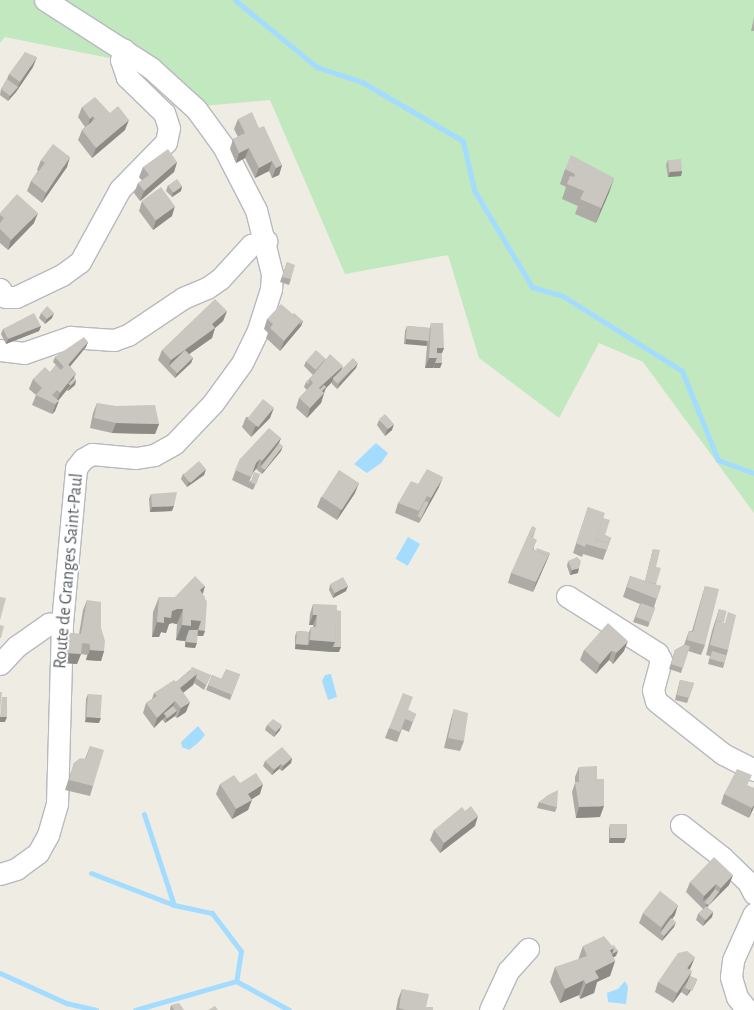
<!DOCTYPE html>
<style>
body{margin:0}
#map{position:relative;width:754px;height:1010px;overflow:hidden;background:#efece3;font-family:"Alegreya Sans",sans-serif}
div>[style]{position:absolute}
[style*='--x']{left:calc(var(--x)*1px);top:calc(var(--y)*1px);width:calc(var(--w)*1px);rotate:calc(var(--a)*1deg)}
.green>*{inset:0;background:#c1e8be}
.water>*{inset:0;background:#a3dcff;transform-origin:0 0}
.stream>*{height:5px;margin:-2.5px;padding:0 2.5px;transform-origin:2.5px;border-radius:2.5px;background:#a3dcff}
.roads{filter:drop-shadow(1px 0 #b6babe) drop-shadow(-1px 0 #b6babe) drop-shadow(0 1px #b6babe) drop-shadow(0 -1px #b6babe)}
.minor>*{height:21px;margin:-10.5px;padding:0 10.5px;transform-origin:10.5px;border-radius:10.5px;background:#fff}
.wall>*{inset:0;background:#aeaaa5}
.shaded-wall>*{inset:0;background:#8d8b86;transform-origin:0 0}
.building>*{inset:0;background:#cac6c0;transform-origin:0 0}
span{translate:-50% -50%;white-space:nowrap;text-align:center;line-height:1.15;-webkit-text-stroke:4px #fff;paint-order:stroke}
.street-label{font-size:18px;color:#5b6065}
</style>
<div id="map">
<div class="green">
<i style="clip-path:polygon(0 0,754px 0,754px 513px,643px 362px,599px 343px,559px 418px,479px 358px,448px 255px,345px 274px,270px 100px,202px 106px,124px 61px,5px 37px,0 43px)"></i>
</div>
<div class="water">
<i style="clip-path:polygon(376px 443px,388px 453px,381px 463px,367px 473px,354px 464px)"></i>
<i style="left:408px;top:537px;width:14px;height:25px;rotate:30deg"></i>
<i style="clip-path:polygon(331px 674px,337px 697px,328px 700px,322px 681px,325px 675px)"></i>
<i style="clip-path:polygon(198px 726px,205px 735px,199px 742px,189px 750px,182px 747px,181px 742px)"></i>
<i style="clip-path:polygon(625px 981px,628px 987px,626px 1004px,608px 1002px,607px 993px,618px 989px)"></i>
</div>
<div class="stream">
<i style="--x:235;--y:0;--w:106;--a:39.3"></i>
<i style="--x:317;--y:67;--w:47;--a:18.4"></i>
<i style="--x:362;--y:82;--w:117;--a:30.3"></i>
<i style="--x:463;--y:141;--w:50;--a:77.3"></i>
<i style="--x:474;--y:190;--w:113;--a:59.1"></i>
<i style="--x:532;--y:287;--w:32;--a:16"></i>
<i style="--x:563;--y:296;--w:141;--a:32.2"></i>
<i style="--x:682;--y:371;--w:96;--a:68"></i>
<i style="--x:718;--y:460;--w:38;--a:20"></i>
<i style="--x:144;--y:814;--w:96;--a:71.8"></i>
<i style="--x:91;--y:873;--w:89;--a:21.1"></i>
<i style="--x:174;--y:905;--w:39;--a:12"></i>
<i style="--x:212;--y:913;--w:48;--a:52.7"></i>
<i style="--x:241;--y:951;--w:30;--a:99"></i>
<i style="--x:0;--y:973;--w:72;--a:24.4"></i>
<i style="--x:66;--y:1003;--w:31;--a:13"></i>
<i style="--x:135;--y:1010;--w:105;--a:-16"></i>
<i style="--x:236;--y:981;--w:60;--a:28.7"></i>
</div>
<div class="roads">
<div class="minor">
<i style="--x:0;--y:289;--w:9;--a:58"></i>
<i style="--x:5;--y:297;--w:11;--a:0"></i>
<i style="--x:16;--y:297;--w:51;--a:-25.6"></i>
<i style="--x:62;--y:275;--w:22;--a:-36"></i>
<i style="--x:80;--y:262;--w:83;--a:-61.3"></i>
<i style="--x:120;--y:189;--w:66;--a:-45.6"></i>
<i style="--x:166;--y:142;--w:14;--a:-78"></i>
<i style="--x:169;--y:128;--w:16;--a:-108"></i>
<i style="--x:164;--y:113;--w:52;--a:-135.8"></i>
<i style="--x:127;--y:77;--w:18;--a:-109"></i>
<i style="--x:121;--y:60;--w:11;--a:-75"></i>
<i style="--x:0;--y:350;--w:24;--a:7"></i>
<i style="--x:24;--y:353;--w:49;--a:-19.2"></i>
<i style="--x:70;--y:337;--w:44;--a:3.9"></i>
<i style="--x:114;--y:340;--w:15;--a:-20"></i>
<i style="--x:128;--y:335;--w:66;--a:-33.9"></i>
<i style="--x:183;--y:298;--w:26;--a:-23"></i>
<i style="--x:207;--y:288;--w:16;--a:-35"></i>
<i style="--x:220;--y:279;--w:46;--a:-47.6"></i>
<i style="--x:251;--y:245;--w:16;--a:-15"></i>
<i style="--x:567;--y:596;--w:107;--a:32.3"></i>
<i style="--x:657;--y:653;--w:8;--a:60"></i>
<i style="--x:661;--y:660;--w:31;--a:105"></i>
<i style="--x:653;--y:690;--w:11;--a:75"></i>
<i style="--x:656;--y:701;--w:85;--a:38.3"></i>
<i style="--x:723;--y:754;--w:35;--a:27"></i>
<i style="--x:0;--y:664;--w:25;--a:-47"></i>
<i style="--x:17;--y:646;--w:39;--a:-35"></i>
<i style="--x:49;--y:624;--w:13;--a:-4"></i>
<i style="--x:681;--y:825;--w:52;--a:38"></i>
<i style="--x:722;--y:857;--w:36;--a:44"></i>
<i style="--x:748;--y:882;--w:13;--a:63"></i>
<i style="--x:0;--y:874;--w:17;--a:-17"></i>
<i style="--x:16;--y:869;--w:27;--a:-36"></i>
<i style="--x:38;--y:853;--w:21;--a:-61"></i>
<i style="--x:48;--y:835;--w:32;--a:-74"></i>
<i style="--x:57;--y:804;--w:181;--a:-88.4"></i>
<i style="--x:62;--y:623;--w:156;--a:-84.8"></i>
<i style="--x:76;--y:468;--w:11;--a:-52"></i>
<i style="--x:83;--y:459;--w:10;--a:-29"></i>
<i style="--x:92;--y:454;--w:44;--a:5.2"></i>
<i style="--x:136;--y:458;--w:18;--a:-9"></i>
<i style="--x:154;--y:455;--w:23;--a:-29"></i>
<i style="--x:174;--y:444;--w:57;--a:-46.4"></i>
<i style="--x:213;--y:403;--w:49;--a:-54.1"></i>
<i style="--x:242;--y:363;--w:37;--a:-64"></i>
<i style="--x:258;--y:330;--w:43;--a:-72.4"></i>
<i style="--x:271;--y:289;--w:15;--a:-86"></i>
<i style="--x:272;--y:274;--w:66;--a:-104"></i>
<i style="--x:256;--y:210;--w:72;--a:-117.3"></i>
<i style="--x:223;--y:146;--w:46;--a:-126.1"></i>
<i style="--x:196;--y:109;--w:61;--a:-137.7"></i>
<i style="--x:151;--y:68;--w:126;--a:-147.3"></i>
<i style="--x:490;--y:1010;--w:43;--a:-65.2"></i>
<i style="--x:508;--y:971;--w:30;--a:-48"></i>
<i style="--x:747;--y:1010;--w:16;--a:-128"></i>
<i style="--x:737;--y:997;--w:21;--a:-107"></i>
<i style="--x:731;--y:977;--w:17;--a:-83"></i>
<i style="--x:733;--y:960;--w:51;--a:-65.9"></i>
</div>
</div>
<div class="wall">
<i style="clip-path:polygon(754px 18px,754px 31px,751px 31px)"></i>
<i style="clip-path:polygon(33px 67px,16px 92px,8px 101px,0 95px,1px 89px,7px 79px,9px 74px)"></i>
<i style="clip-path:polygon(82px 107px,110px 113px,125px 130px,92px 158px,78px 140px,82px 130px,85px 127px,78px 117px)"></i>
<i style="clip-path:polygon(238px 119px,259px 128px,282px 165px,279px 175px,272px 178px,269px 171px,255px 178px,245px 158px,236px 163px,230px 149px,233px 139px,238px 137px,234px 129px)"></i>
<i style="clip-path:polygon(41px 160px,67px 167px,42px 203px,27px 191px,31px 181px,38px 171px,37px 170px)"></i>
<i style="clip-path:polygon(668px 160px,682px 171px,681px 176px,668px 177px,666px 165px)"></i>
<i style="clip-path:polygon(177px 162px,174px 172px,140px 201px,134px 193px,138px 183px,142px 181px,139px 177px,143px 167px)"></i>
<i style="clip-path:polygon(565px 169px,614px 178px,596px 223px,575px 214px,578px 206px,562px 199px,566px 187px,560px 184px)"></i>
<i style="clip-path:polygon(168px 185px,182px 186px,181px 191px,172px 197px,166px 191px)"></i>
<i style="clip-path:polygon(142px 201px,172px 216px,153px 230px,139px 211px)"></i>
<i style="clip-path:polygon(0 213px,34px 223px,8px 250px,0 243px)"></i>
<i style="clip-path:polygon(287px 262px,291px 279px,289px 285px,280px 282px)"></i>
<i style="clip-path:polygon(227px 311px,223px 321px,215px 328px,212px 338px,189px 354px,193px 358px,191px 363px,175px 378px,158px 360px,162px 350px)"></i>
<i style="clip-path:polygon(41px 313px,52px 318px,45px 324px,39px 318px)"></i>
<i style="clip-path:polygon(293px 314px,303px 321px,301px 326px,280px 351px,266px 338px,268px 333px,264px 329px,267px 319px)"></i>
<i style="clip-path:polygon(431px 323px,444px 348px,442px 353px,442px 363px,440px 368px,425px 368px,427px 346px,404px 344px,405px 331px,407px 326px,430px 328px)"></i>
<i style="clip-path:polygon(41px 326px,39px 331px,6px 344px,1px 334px,3px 329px)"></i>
<i style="clip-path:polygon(88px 342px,86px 347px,70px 366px,74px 378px,76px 380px,75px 385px,68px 391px,67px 390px,58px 401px,55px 411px,52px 414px,32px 405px,36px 395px,29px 389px,33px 379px,50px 372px,56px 365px,53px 362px,55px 357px)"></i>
<i style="clip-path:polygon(326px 359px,341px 371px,356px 368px,337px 389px,332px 384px,332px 382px,326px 388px,321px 403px,307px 418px,296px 408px,299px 398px,307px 390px,304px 387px,306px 382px,313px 375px,304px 366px,306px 361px)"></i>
<i style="clip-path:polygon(97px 403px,159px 424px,155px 434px,112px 433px,90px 428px,93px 413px)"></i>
<i style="clip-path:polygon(246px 417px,270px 418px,251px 437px,242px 427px)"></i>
<i style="clip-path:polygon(379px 420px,392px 430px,385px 436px,377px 425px)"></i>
<i style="clip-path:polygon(281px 438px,279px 443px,281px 451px,262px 474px,256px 469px,253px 473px,249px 482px,260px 474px,253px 490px,232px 480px,240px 459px)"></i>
<i style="clip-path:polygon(206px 469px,204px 475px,187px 487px,181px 479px,183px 474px)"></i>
<i style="clip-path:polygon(418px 484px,439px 487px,419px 523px,395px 513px,398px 503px)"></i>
<i style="clip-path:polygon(355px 493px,337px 520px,317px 507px,321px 497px)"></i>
<i style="clip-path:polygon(151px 494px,172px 511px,150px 512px,149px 499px)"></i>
<i style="clip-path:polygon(588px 507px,603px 518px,605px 535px,611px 538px,603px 560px,583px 554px,582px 557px,573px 553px)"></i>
<i style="clip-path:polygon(536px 528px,533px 537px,534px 550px,550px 553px,533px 592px,508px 583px,511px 573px)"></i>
<i style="clip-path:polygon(653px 549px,656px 567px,656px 585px,661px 586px,654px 607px,655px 608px,648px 627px,633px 622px,640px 604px,623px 597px,630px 576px,645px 581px)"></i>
<i style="clip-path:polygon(568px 561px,578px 573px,570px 575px,567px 566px)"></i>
<i style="clip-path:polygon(330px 585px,346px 591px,333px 598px,329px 590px)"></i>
<i style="clip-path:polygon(205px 586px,203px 594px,205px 631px,203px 636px,197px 636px,195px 648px,185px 647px,185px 641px,176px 640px,177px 624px,172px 623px,169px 624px,166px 633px,161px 632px,159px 637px,152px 637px,153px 612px,159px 597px,175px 597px)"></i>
<i style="clip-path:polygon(705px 586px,705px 645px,701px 655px,688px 651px,681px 673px,669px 669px,675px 650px,684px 645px,689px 631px,692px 631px,702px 596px)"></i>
<i style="clip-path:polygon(87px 600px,101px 628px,104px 651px,101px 661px,86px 660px,87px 655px,81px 654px,77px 664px,64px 663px,66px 643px,70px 633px,79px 634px,83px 610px)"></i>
<i style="clip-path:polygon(313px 604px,336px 610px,339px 652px,295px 649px,295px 636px,297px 631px,309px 632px,311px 627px,313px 627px,313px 625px,309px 625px,310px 614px)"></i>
<i style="clip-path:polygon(719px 609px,728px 650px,723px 668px,708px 664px,710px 656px,706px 655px,712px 631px)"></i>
<i style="clip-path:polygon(584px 650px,624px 651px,613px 664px,609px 660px,596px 674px,580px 660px)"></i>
<i style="clip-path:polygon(190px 670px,211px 675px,204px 690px,194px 683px,195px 680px,193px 685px,183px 693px,186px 712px,177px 718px,175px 716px,165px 723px,162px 719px,154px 728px,143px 713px,146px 703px,152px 699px,154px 693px,176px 682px)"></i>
<i style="clip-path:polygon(240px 674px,230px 700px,206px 690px,212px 675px,221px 679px)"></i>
<i style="clip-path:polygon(680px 680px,694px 683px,687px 703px,675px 700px)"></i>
<i style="clip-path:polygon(88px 694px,99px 723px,85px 722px,86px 699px)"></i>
<i style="clip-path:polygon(454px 709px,464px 741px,460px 751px,444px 748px,451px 719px)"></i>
<i style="clip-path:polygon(408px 710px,416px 714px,409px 732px,402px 729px,397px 742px,385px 738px,389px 728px)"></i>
<i style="clip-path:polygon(267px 725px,280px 730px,274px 737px,265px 730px)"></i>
<i style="clip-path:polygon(90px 746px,93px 786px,90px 796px,65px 790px,74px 763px,85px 759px)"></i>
<i style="clip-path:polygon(292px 758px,291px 763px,282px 771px,279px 769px,272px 775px,263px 766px,265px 761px)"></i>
<i style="clip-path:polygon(579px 767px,600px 817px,576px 818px,572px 792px,575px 783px,575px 777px)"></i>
<i style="clip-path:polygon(240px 783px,260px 794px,252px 799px,248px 810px,232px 819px,216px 794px,220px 784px)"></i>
<i style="clip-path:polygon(748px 786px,754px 788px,754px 807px,749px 818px,721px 804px,724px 794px)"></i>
<i style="clip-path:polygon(539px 802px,557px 807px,555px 812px,537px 808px)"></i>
<i style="clip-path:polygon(610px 824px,626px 838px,624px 843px,609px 843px,609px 829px)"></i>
<i style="clip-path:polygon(475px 826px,440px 853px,430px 840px,434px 830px)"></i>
<i style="clip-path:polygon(733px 875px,729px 885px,707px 907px,713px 912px,712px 917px,703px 926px,696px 920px,698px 914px,703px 909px,686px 892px,690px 882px)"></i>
<i style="clip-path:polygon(643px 913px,675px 915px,672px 919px,674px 927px,662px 941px,639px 923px)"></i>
<i style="clip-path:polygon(583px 946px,616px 956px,613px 957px,615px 961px,610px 976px,597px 982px,594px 993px,580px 999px,579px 995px,560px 1003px,550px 982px,555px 967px,578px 960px)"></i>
<i style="clip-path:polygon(691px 967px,690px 969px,690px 976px,697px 979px,695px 984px,687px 996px,681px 992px,673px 1003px,655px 992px,658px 982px)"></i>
<i style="clip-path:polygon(402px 989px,426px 1007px,433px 1010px,396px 1010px,398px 999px)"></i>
<i style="clip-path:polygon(171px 1005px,184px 1010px,170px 1010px)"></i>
</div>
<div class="shaded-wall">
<i style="clip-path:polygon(37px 57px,33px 67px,16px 92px,20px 82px)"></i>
<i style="clip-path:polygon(18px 87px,16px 92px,8px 101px,10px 96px)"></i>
<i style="clip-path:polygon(93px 116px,90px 126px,87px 129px,90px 119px)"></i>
<i style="clip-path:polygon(129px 120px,125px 130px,92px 158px,96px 148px)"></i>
<i style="clip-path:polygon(249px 148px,245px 158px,236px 163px,239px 153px)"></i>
<i style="clip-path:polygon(70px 157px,67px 167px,42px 203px,46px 193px)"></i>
<i style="clip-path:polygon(272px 161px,269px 171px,255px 178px,259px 168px)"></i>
<i style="clip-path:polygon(177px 162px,174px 172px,140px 201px,144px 191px)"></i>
<i style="clip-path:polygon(282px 165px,279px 175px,272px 178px,276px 168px)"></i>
<i style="clip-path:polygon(682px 171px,681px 176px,668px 177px,670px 172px)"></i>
<i style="clip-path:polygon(614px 178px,609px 193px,596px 223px,601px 208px)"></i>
<i style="clip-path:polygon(182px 186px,181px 191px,172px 197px,173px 192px)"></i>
<i style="clip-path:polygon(175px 206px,172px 216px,153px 230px,156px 220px)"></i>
<i style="clip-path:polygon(38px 213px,34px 223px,8px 250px,11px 240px)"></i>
<i style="clip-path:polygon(227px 311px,223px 321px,215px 328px,212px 338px,171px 367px,169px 365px,171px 360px)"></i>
<i style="clip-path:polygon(54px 313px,52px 318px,45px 324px,47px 319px)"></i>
<i style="clip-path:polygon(301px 321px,303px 321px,301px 326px,280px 351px,284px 341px)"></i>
<i style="clip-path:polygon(41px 326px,39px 331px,6px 344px,8px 339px)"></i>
<i style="left:406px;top:339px;width:21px;height:5px;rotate:5deg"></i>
<i style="clip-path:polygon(88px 342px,86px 347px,64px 374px,65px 368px)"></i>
<i style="clip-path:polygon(437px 348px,444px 348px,440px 358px,437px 358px,433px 368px,425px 368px,429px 358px)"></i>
<i style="clip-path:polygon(193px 358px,191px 363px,175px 378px,177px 373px)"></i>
<i style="clip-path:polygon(358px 363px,356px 368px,337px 389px,339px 384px)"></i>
<i style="clip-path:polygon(435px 363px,442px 363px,440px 368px,434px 368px)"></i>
<i style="clip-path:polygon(343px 366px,339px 376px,333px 379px,332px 382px,326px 388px,324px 392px,317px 400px,319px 388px)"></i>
<i style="clip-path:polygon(76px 373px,72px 383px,57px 402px,59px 401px,55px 411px,52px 414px,60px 393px)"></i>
<i style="clip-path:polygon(76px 380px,75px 385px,68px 391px,70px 386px)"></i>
<i style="clip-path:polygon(324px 393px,321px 403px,307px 418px,310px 408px)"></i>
<i style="clip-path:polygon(274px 408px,270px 418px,251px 437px,255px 427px)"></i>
<i style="clip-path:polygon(116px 423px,159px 424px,155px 434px,112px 433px)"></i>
<i style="clip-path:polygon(394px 424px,392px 430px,385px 436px,387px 430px)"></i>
<i style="clip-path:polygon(281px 438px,277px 448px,260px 466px,258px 471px,262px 461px)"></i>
<i style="clip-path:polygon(283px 446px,281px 451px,262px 474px,264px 469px)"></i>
<i style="clip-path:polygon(260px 459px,256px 469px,252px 473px,256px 463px)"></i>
<i style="clip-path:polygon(206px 469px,204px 475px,187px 487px,189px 482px)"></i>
<i style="clip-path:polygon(443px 477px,439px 487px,419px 523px,431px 498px)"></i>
<i style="clip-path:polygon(359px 483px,355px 493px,337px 520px,341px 510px)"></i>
<i style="clip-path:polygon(174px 506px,172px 511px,150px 512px,152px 507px)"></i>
<i style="clip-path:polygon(550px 553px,548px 558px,533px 592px,536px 582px)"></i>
<i style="clip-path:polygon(579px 568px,578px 573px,570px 575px,572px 570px)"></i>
<i style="clip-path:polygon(205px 586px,200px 601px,200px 590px)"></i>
<i style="clip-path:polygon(348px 586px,346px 591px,333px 598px,335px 593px)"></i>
<i style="clip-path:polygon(177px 609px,183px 609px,177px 624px,172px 623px,169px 624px,166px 633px,161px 632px,159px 637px,152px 637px,157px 622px,164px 617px,172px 611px)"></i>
<i style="clip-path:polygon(313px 615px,317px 615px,313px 625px,309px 625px)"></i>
<i style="clip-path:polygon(191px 620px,201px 621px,205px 631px,203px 636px,187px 635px,185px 641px,176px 640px,182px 625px)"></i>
<i style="clip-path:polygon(310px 640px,335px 642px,331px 652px,307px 650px)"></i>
<i style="clip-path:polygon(628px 641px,624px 651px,613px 664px,616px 653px)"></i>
<i style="clip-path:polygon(186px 642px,197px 643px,195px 648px,185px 647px)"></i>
<i style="clip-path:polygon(296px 644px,309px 645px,307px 650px,295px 649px)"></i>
<i style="clip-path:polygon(333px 647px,341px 647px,339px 652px,331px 652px)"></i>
<i style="clip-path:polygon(90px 650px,104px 651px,101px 661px,86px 660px)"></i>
<i style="clip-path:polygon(612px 650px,609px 660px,596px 674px,600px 664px)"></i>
<i style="clip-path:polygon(67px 653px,81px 654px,77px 664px,64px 663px)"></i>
<i style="clip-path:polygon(197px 674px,193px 685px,176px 698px,180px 688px)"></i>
<i style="clip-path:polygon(175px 701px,171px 711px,154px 728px,157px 718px)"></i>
<i style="clip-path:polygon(190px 702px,186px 712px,177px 718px,181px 708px)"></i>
<i style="clip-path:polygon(177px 711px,175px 716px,165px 723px,167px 718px)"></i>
<i style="clip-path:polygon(0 717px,7px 717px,5px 722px,0 722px)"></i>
<i style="clip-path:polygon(87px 717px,101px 718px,99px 723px,85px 722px)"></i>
<i style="clip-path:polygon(282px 725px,280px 730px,274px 737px,276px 732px)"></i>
<i style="clip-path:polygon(292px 758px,291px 763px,282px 771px,283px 766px)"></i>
<i style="clip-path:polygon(281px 764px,279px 769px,272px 775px,274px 770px)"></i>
<i style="clip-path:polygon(263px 784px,260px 794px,244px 804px,248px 794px)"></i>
<i style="clip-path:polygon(252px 800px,248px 810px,232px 819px,236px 809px)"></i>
<i style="clip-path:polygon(754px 805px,754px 807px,749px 818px,752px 808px)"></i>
<i style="clip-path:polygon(604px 806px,600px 817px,576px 818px,579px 807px)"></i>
<i style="clip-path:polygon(478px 816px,475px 826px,440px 853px,444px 843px)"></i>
<i style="clip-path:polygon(610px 838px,626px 838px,624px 843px,609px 843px)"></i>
<i style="clip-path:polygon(733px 875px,729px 885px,704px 910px,706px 905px,719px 892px,721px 888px)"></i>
<i style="clip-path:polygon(716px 884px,713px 894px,703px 901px,704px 896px)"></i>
<i style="clip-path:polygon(678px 905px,675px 915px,661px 934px,660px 933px,662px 928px)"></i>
<i style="clip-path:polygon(713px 912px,712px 917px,703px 926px,705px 921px)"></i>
<i style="clip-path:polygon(676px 922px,674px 927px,662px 941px,664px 936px)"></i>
<i style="clip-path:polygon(614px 948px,618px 951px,616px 956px,610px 959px,610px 950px)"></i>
<i style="clip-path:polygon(695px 957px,691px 967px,683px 978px,687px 968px)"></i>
<i style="clip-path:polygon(615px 961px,610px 976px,597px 982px,594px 993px,580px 999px,586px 984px,595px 971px)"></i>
<i style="clip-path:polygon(692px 971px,688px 981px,683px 987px,681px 992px,673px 1003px,677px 993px)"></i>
<i style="clip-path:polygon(697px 979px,695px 984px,687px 996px,689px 991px)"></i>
<i style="clip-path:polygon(584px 980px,579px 995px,560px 1003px,565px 989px)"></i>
</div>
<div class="building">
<i style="clip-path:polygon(25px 52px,37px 57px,20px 82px,9px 74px)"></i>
<i style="clip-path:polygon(7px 79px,18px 87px,10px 96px,1px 89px)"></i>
<i style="clip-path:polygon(95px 97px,110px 113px,118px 106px,129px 120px,96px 148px,82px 130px,95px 119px,93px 116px,90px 119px,82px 107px)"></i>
<i style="clip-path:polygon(252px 112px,259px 128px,264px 126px,282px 165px,276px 168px,272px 161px,259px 168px,249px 148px,239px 153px,233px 139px,245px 133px,238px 119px)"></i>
<i style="clip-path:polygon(53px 144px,70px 157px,46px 193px,31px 181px,45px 163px,41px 160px)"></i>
<i style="clip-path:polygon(168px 149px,177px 162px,144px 191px,138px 183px,149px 175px,143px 167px)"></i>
<i style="clip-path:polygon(571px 155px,614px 178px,601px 208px,580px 199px,584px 191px,567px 184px,570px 176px,574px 177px,575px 174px,565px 169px)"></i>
<i style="left:681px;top:159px;width:12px;height:13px;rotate:85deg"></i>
<i style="left:177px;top:179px;width:9px;height:11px;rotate:54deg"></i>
<i style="left:161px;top:187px;width:24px;height:24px;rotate:54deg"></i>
<i style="clip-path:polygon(17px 194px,38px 213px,11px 240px,0 229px,0 223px,4px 218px,0 215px,0 213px)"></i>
<i style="clip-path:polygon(287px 262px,295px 265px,291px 279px,282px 277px)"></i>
<i style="clip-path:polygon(215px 299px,227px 311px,212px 324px,215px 328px,171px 360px,162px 350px)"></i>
<i style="clip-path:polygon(281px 304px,301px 321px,284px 341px,270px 328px,273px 324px,267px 319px)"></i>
<i style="clip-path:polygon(47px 306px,54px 313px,47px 319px,41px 313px)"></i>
<i style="clip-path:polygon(34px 313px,41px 326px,8px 339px,3px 329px)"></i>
<i style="clip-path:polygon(294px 313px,303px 321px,299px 326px,301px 321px,293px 314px)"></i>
<i style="clip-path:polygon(431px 323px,443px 323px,444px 348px,437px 348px,437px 358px,429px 358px)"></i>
<i style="left:407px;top:326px;width:23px;height:13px;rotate:5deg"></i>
<i style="clip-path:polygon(84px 337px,88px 342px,68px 365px,67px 363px,64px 367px,55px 357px)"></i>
<i style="left:185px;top:350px;width:11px;height:22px;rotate:45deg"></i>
<i style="left:316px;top:350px;width:13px;height:15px;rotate:42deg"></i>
<i style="clip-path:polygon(437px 353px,442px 353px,442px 363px,435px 363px,437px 358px)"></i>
<i style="clip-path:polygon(330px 354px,343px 366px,319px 388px,324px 393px,310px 408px,299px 398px,313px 383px,310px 379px)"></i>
<i style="left:353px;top:358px;width:7px;height:29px;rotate:45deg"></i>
<i style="clip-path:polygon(67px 363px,76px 373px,60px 393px,57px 390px,52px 395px,59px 401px,55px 404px,36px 395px,42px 388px,33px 379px,45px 367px,50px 372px,56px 365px,61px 370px)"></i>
<i style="clip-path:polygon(315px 373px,310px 379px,308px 384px,306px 382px)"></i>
<i style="left:74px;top:378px;width:3px;height:8px;rotate:45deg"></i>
<i style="left:324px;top:385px;width:3px;height:6px;rotate:45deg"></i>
<i style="left:263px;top:399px;width:14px;height:25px;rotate:39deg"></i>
<i style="clip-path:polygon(97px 403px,116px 406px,155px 405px,159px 424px,116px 423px,94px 418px)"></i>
<i style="left:385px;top:414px;width:13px;height:8px;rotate:48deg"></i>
<i style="clip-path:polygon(269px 428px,281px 438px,262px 461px,260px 459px,256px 463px,251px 477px,235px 470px,240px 459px)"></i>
<i style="left:279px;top:443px;width:5px;height:30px;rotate:37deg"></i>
<i style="left:199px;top:461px;width:11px;height:21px;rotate:49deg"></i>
<i style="clip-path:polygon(427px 469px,443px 477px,431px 498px,427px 496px,419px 511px,398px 503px,411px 481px,418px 484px)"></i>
<i style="left:339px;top:470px;width:24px;height:32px;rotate:33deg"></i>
<i style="left:254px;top:472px;width:6px;height:11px;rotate:18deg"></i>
<i style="clip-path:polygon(177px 492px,174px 506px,152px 507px,151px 494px)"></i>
<i style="left:425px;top:501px;width:4px;height:17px;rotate:27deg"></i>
<i style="clip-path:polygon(588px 507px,605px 513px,596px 540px,609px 543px,607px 550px,586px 544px,585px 547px,576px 543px)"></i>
<i style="clip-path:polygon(603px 518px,610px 520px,605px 535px,611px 538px,609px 543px,596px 540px)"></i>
<i style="clip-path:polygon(532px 526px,536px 528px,532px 537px,537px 540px,533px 549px,548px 556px,536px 582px,511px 573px)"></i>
<i style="clip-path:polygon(537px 548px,550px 553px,546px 561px,548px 556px,536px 550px)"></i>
<i style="clip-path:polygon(653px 549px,660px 550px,656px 567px,661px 568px,656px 584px,645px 581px)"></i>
<i style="clip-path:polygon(577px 557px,581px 561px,579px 568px,572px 570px,568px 561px)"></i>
<i style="clip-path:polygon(195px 576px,205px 586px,200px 590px,205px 597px,201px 621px,191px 620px,191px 626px,182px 625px,183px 609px,177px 609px,172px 611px,171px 618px,164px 617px,164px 623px,157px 622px,159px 597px,175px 597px)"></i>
<i style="clip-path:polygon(630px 576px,661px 586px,657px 599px,627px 587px)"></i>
<i style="left:343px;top:577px;width:10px;height:15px;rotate:61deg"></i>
<i style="clip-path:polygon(705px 586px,719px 589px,705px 645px,687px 640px,689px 631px,693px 632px)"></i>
<i style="clip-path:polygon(0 597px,6px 598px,0 620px)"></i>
<i style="clip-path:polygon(204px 598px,207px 601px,205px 631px,198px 630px,201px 621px)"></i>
<i style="clip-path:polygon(87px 600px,101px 602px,101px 628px,105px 641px,104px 651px,90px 650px,90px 644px,82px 643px,81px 654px,67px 653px,70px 633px,81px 634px)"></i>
<i style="left:641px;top:603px;width:15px;height:15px;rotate:20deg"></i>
<i style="clip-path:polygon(313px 604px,337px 605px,335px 642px,310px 640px,311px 627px,316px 627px,317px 615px,313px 615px)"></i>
<i style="left:719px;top:609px;width:8px;height:12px;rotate:14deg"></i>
<i style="clip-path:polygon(336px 610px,341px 611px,341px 647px,333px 647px,335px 642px)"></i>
<i style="clip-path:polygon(728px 612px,736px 615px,728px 650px,710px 645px,716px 621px,725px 623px)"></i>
<i style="clip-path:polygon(608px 623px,628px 641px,616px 653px,612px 650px,600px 664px,584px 650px)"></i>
<i style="clip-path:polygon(0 625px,4px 626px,1px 638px,0 638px)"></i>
<i style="clip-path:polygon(189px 630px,198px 630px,197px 643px,186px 642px,187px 636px)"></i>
<i style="left:297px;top:631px;width:12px;height:13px;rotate:5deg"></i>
<i style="clip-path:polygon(685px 645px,690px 646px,683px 668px,671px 664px,675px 650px)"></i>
<i style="left:712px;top:651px;width:15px;height:8px;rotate:16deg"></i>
<i style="clip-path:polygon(192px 667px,211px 675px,206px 685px,196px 678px,197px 674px,192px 669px,190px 670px)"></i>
<i style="clip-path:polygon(192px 669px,197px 674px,180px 688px,190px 702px,181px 708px,175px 701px,157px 718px,146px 703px,157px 696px,154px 693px,174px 680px,176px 682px)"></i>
<i style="clip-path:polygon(226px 669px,240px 674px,232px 695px,208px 685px,212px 675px,221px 679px)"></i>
<i style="clip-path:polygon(680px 680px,694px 683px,689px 698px,677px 695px)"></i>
<i style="clip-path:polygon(0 692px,2px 692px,0 712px)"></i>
<i style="clip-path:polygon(403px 693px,413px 697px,408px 710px,416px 714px,413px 722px,405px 719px,400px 732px,389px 728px)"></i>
<i style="left:88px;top:694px;width:14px;height:23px;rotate:4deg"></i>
<i style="clip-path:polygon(2px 697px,7px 697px,7px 717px,0 717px)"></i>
<i style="left:173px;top:706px;width:6px;height:12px;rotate:51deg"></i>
<i style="clip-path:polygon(454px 709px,468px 713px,464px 741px,448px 738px)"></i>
<i style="clip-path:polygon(273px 719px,282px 725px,276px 732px,267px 725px)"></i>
<i style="clip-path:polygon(90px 746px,104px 750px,93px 786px,69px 780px,74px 763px,80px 758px,86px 759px)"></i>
<i style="clip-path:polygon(282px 747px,292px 758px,283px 766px,281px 764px,274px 770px,265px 761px)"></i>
<i style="clip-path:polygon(597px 766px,597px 779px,604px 779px,604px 806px,579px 807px,575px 782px,579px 782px,579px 767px)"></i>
<i style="clip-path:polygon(737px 769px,752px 775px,747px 785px,754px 788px,754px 805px,752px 808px,724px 794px)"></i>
<i style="clip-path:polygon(256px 773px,263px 784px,248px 794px,252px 800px,236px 809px,220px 784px,234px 775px,240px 783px)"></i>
<i style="clip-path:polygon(558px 790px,557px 807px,539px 802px,548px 795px)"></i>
<i style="clip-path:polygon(471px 806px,478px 816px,444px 843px,434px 830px,462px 807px,465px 811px)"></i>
<i style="left:610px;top:824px;width:17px;height:14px"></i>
<i style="clip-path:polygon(714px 857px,733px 875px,721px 888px,716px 884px,704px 896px,690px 882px)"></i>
<i style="left:715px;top:889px;width:5px;height:17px;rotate:37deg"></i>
<i style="left:660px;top:891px;width:23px;height:28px;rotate:38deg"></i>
<i style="left:706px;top:906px;width:9px;height:11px;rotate:41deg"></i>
<i style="clip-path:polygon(671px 918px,676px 922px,664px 936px,660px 933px)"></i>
<i style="clip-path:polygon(604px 936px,614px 948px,610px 950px,615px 961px,595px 971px,599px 978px,586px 984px,584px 980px,565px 989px,555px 967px,587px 956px,583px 946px)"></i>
<i style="clip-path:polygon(614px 945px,618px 951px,612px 954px,614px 948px,612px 946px)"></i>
<i style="clip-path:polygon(687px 951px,695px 957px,687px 968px,692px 971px,677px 993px,658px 982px,678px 953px)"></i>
<i style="left:690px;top:976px;width:8px;height:13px;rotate:23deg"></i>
<i style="clip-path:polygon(402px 989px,429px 994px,426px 1007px,433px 1007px,433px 1010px,405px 1010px,399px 1008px)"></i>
<i style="clip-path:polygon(179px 1003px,184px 1010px,174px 1010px,171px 1005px)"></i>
<i style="clip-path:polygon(215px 1006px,218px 1010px,208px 1010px)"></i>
</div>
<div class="street-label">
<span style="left:69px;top:571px;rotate:-85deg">Route de Granges Saint-Paul</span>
</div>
</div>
